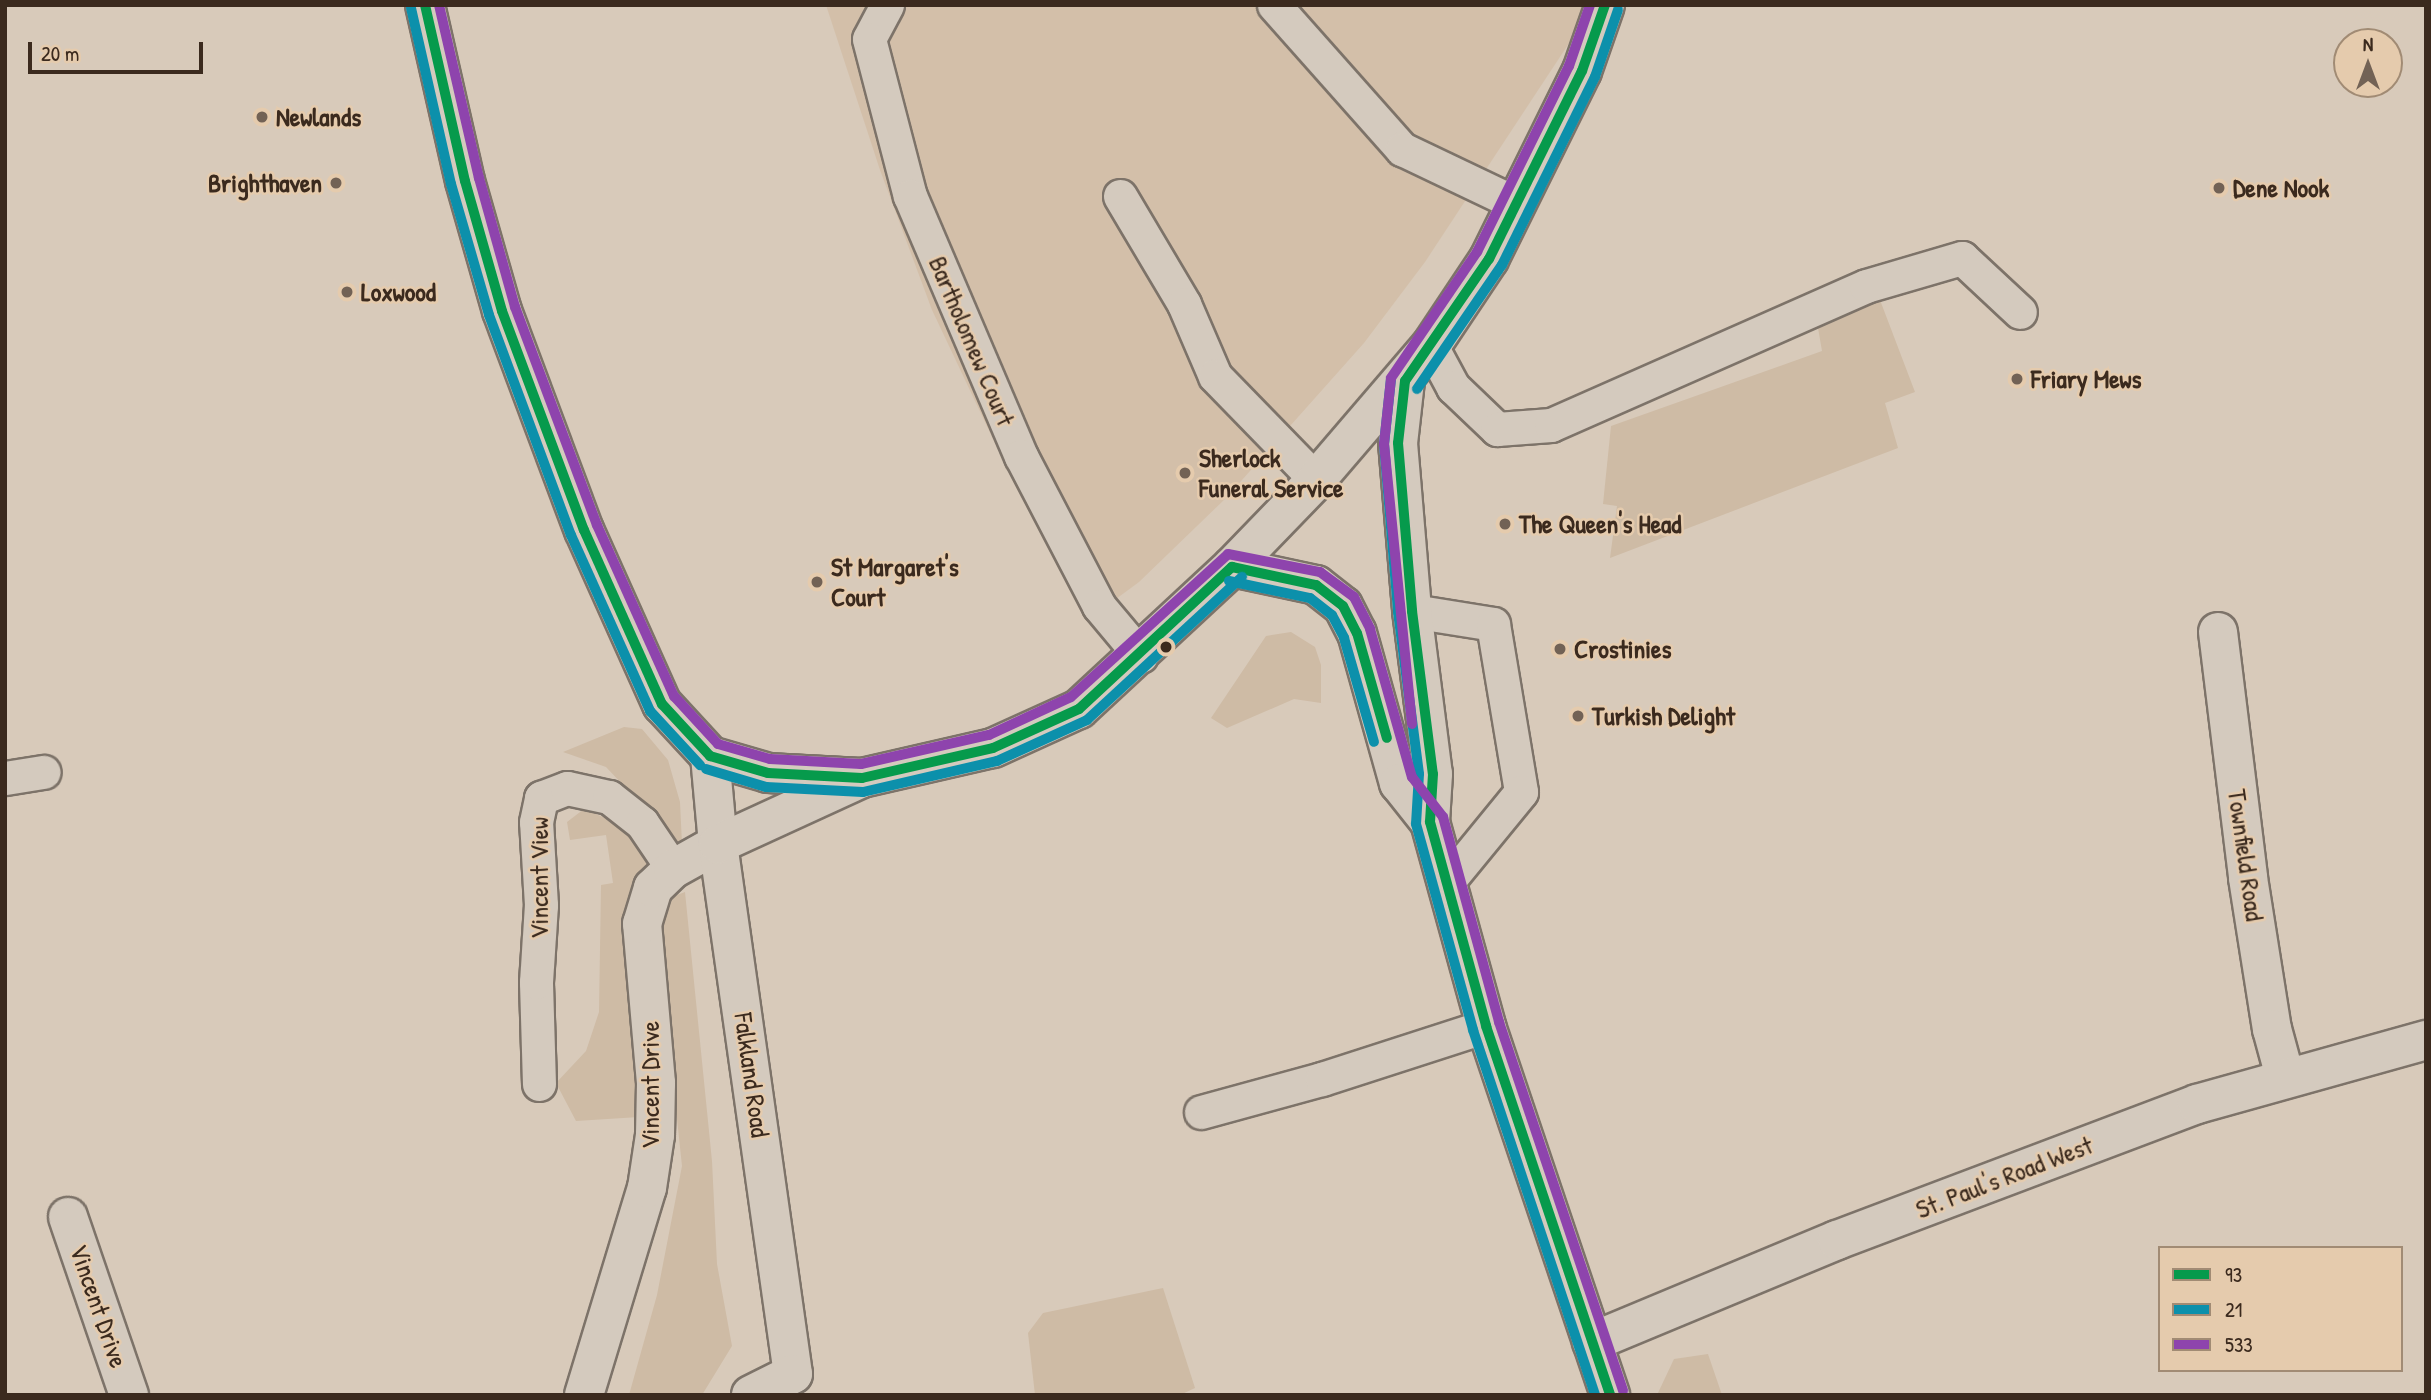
<!DOCTYPE html>
<style>
body{margin:0}
#map{position:relative;width:2431px;height:1400px;overflow:hidden;background:#d8caba;font-family:"Patrick Hand",sans-serif}
div>[style]{position:absolute}
[style*='--x']{left:calc(var(--x)*1px);top:calc(var(--y)*1px);width:calc(var(--w)*1px);rotate:calc(var(--a)*1deg)}
.built>*{inset:0;background:#d3bfa9}
.green>*{inset:0;background:#cebba5}
.roads{filter:drop-shadow(2px 0 #7d7369) drop-shadow(-2px 0 #7d7369) drop-shadow(0 2px #7d7369) drop-shadow(0 -2px #7d7369)}
.lane>*{height:33px;margin:-16.5px;padding:0 16.5px;transform-origin:16.5px;border-radius:16.5px;background:#d4cabe}
.street>*{height:38px;margin:-19px;padding:0 19px;transform-origin:19px;border-radius:19px;background:#d4cabe}
.secondary>*{height:38px;margin:-19px;padding:0 19px;transform-origin:19px;border-radius:19px;background:#d4cabe}
.primary>*{height:38px;margin:-19px;padding:0 19px;transform-origin:19px;border-radius:19px;background:#d4cabe}
.bus-1>*{height:10px;margin:-5px;padding:0 5px;transform-origin:5px;border-radius:5px;background:#069a4c}
.bus-2>*{height:10px;margin:-5px;padding:0 5px;transform-origin:5px;border-radius:5px;background:#0c90ab}
.bus-3>*{height:10px;margin:-5px;padding:0 5px;transform-origin:5px;border-radius:5px;background:#8e44ad}
.dots>*{width:19px;height:19px;translate:-50% -50%;box-sizing:border-box;border:4px solid #e5cbad;border-radius:50%}
span{translate:-50% -50%;white-space:nowrap;text-align:center;line-height:1.15;-webkit-text-stroke:5px #e5cbad;paint-order:stroke}
.poi-label{font-size:26px;color:#3b2a1e;font-weight:700}
.left{translate:0 -50%;text-align:left}
.right{translate:-100% -50%;text-align:right}
.street-label{font-size:26px;color:#3b2a1e}
.frame{position:absolute;inset:0;border:7px solid #3b2a1e;pointer-events:none}
.legend{position:absolute;left:2158px;top:1246px;width:245px;height:126px;box-sizing:border-box;background:#e5cbad;border:2px solid #a18b74;margin:0;padding:9px 12px;list-style:none;font-size:21px;color:#3b2a1e}
.legend li{display:flex;align-items:center;gap:14px;height:35px}
.legend b{width:35px;border:2px solid #a18b74}
.north{position:absolute;left:2333px;top:28px;width:70px;height:70px;box-sizing:border-box;background:#e5cbad;border:2px solid #a18b74;border-radius:50%;rotate:0deg;font-size:19px;font-weight:700;line-height:28px;text-align:center;color:#3b2a1e}
.north::after{content:'';display:block;margin:auto;width:24px;height:32px;background:#726255;clip-path:polygon(50% 0,100% 100%,50% 72%,0 100%)}
.scale{position:absolute;left:28px;top:42px;width:175px;height:32px;box-sizing:border-box;border:4px solid #3b2a1e;border-top:0;padding-left:9px;font-size:21px;line-height:24px;white-space:nowrap;color:#3b2a1e;-webkit-text-stroke:5px #e5cbad;paint-order:stroke}
</style>
<div id="map">
<div class="built">
<i style="clip-path:polygon(826px 5px,1586px 5px,1583px 22px,1425px 262px,1364px 343px,1226px 498px,1139px 582px,1086px 621px,1010px 475px,932px 310px,880px 170px)"></i>
</div>
<div class="green">
<i style="clip-path:polygon(1880px 300px,1915px 392px,1885px 403px,1898px 448px,1610px 558px,1617px 506px,1603px 504px,1611px 426px,1822px 351px,1818px 328px)"></i>
<i style="clip-path:polygon(1291px 632px,1315px 647px,1321px 665px,1321px 703px,1294px 699px,1227px 728px,1211px 718px,1266px 636px)"></i>
<i style="clip-path:polygon(624px 727px,642px 729px,668px 760px,680px 802px,682px 844px,662px 836px,642px 805px,606px 767px,563px 752px)"></i>
<i style="clip-path:polygon(584px 809px,631px 829px,654px 863px,639px 1117px,576px 1121px,556px 1083px,586px 1051px,599px 1012px,601px 885px,613px 883px,606px 835px,570px 840px,567px 822px)"></i>
<i style="clip-path:polygon(685px 892px,712px 1161px,717px 1264px,732px 1346px,702px 1395px,629px 1395px,657px 1295px,682px 1166px,657px 929px,666px 899px)"></i>
<i style="clip-path:polygon(1163px 1288px,1195px 1388px,1180px 1395px,1035px 1395px,1028px 1333px,1043px 1313px)"></i>
<i style="clip-path:polygon(1708px 1354px,1722px 1395px,1657px 1395px,1674px 1359px)"></i>
</div>
<div class="roads">
<div class="lane">
<i style="--x:887;--y:5;--w:38;--a:118"></i>
<i style="--x:869;--y:39;--w:162;--a:75.4"></i>
<i style="--x:910;--y:196;--w:283;--a:66.9"></i>
<i style="--x:1021;--y:456;--w:169;--a:62.5"></i>
<i style="--x:1099;--y:606;--w:65;--a:50"></i>
<i style="--x:1274;--y:5;--w:193;--a:48.4"></i>
<i style="--x:1402;--y:149;--w:125;--a:25.5"></i>
<i style="--x:1120;--y:196;--w:126;--a:59.3"></i>
<i style="--x:1184;--y:304;--w:78;--a:66.7"></i>
<i style="--x:1215;--y:376;--w:145;--a:45.8"></i>
<i style="--x:1431;--y:346;--w:47;--a:61.8"></i>
<i style="--x:1453;--y:387;--w:61;--a:43.7"></i>
<i style="--x:1497;--y:429;--w:54;--a:-4.2"></i>
<i style="--x:1551;--y:425;--w:344;--a:-23.8"></i>
<i style="--x:1866;--y:286;--w:100;--a:-16.3"></i>
<i style="--x:1962;--y:258;--w:79;--a:43"></i>
<i style="--x:1412;--y:611;--w:82;--a:9.1"></i>
<i style="--x:1493;--y:624;--w:170;--a:80.5"></i>
<i style="--x:1521;--y:792;--w:120;--a:129.3"></i>
<i style="--x:5;--y:778;--w:39;--a:-9"></i>
<i style="--x:539;--y:1084;--w:102;--a:-91.7"></i>
<i style="--x:536;--y:982;--w:77;--a:-86.3"></i>
<i style="--x:541;--y:905;--w:83;--a:-93.4"></i>
<i style="--x:536;--y:822;--w:25;--a:-78"></i>
<i style="--x:541;--y:798;--w:28;--a:-21"></i>
<i style="--x:567;--y:788;--w:43;--a:12.1"></i>
<i style="--x:609;--y:797;--w:42;--a:38.2"></i>
<i style="--x:642;--y:823;--w:55;--a:56"></i>
<i style="--x:1201;--y:1112;--w:125;--a:-15.3"></i>
<i style="--x:1322;--y:1079;--w:172;--a:-17.9"></i>
</div>
<div class="street">
<i style="--x:2218;--y:632;--w:248;--a:83"></i>
<i style="--x:2248;--y:878;--w:153;--a:81"></i>
<i style="--x:2272;--y:1029;--w:50;--a:74.8"></i>
<i style="--x:68;--y:1217;--w:188;--a:71.1"></i>
<i style="--x:1592;--y:1342;--w:265;--a:-22.6"></i>
<i style="--x:1837;--y:1240;--w:385;--a:-20.7"></i>
<i style="--x:2197;--y:1104;--w:238;--a:-15.6"></i>
<i style="--x:584;--y:1395;--w:216;--a:-73.1"></i>
<i style="--x:647;--y:1188;--w:54;--a:-81.4"></i>
<i style="--x:655;--y:1135;--w:52;--a:-88.9"></i>
<i style="--x:656;--y:1083;--w:160;--a:-95"></i>
<i style="--x:642;--y:924;--w:38;--a:-73"></i>
<i style="--x:653;--y:888;--w:28;--a:-44"></i>
<i style="--x:673;--y:869;--w:51;--a:-29.1"></i>
</div>
<div class="secondary">
<i style="--x:710;--y:756;--w:88;--a:84.8"></i>
<i style="--x:718;--y:844;--w:535;--a:81.95"></i>
<i style="--x:793;--y:1374;--w:47;--a:153.4"></i>
<i style="--x:718;--y:844;--w:158;--a:-24.6"></i>
</div>
<div class="primary">
<i style="--x:425;--y:5;--w:180;--a:77.2"></i>
<i style="--x:465;--y:181;--w:135;--a:74.1"></i>
<i style="--x:502;--y:311;--w:234;--a:69.5"></i>
<i style="--x:584;--y:530;--w:191;--a:65.9"></i>
<i style="--x:662;--y:704;--w:71;--a:47.3"></i>
<i style="--x:710;--y:756;--w:60;--a:16.3"></i>
<i style="--x:768;--y:773;--w:94;--a:3"></i>
<i style="--x:862;--y:778;--w:134;--a:-12.9"></i>
<i style="--x:993;--y:748;--w:94;--a:-24.4"></i>
<i style="--x:1079;--y:709;--w:209;--a:-42.9"></i>
<i style="--x:1232;--y:567;--w:121;--a:-46"></i>
<i style="--x:1316;--y:480;--w:177;--a:-49.4"></i>
<i style="--x:1431;--y:346;--w:105;--a:-56.3"></i>
<i style="--x:1489;--y:259;--w:210;--a:-63.7"></i>
<i style="--x:1582;--y:71;--w:70;--a:-70.8"></i>
<i style="--x:1405;--y:381;--w:62;--a:96.4"></i>
<i style="--x:1398;--y:443;--w:169;--a:85.2"></i>
<i style="--x:1412;--y:611;--w:164;--a:82.7"></i>
<i style="--x:1433;--y:774;--w:48;--a:93.6"></i>
<i style="--x:1430;--y:822;--w:212;--a:74.6"></i>
<i style="--x:1486;--y:1026;--w:389;--a:71.4"></i>
<i style="--x:1232;--y:567;--w:86;--a:12.1"></i>
<i style="--x:1316;--y:585;--w:34;--a:38"></i>
<i style="--x:1343;--y:606;--w:30;--a:63"></i>
<i style="--x:1357;--y:633;--w:156;--a:74.4"></i>
<i style="--x:1399;--y:783;--w:50;--a:51.5"></i>
</div>
</div>
<div class="bus-1">
<i style="--x:425;--y:5;--w:180;--a:77.2"></i>
<i style="--x:465;--y:181;--w:135;--a:74.1"></i>
<i style="--x:502;--y:311;--w:234;--a:69.5"></i>
<i style="--x:584;--y:530;--w:191;--a:65.9"></i>
<i style="--x:662;--y:704;--w:71;--a:47.3"></i>
<i style="--x:1405;--y:381;--w:62;--a:96.4"></i>
<i style="--x:1398;--y:443;--w:169;--a:85.2"></i>
<i style="--x:1412;--y:611;--w:164;--a:82.7"></i>
<i style="--x:1433;--y:774;--w:48;--a:93.6"></i>
<i style="--x:1430;--y:822;--w:212;--a:74.6"></i>
<i style="--x:1486;--y:1026;--w:389;--a:71.4"></i>
<i style="--x:1405;--y:381;--w:148;--a:-55.5"></i>
<i style="--x:1489;--y:259;--w:210;--a:-63.7"></i>
<i style="--x:1582;--y:71;--w:70;--a:-70.8"></i>
<i style="--x:1232;--y:567;--w:86;--a:12.1"></i>
<i style="--x:1316;--y:585;--w:34;--a:38"></i>
<i style="--x:1343;--y:606;--w:30;--a:63"></i>
<i style="--x:1357;--y:633;--w:109;--a:74.1"></i>
<i style="--x:710;--y:756;--w:60;--a:16.3"></i>
<i style="--x:768;--y:773;--w:94;--a:3"></i>
<i style="--x:862;--y:778;--w:134;--a:-12.9"></i>
<i style="--x:993;--y:748;--w:94;--a:-24.4"></i>
<i style="--x:1079;--y:709;--w:209;--a:-42.9"></i>
</div>
<div class="bus-2">
<i style="--x:411;--y:8;--w:180;--a:77.2"></i>
<i style="--x:451;--y:184;--w:136;--a:73.8"></i>
<i style="--x:489;--y:315;--w:235;--a:69.6"></i>
<i style="--x:571;--y:535;--w:193;--a:65.8"></i>
<i style="--x:650;--y:711;--w:74;--a:47.2"></i>
<i style="--x:1391;--y:379;--w:65;--a:96.1"></i>
<i style="--x:1384;--y:444;--w:169;--a:85.2"></i>
<i style="--x:1398;--y:612;--w:163;--a:82.6"></i>
<i style="--x:1419;--y:774;--w:50;--a:93.4"></i>
<i style="--x:1416;--y:824;--w:214;--a:74.5"></i>
<i style="--x:1473;--y:1030;--w:385;--a:71.5"></i>
<i style="--x:1417;--y:389;--w:150;--a:-55.6"></i>
<i style="--x:1502;--y:265;--w:210;--a:-63.7"></i>
<i style="--x:1595;--y:77;--w:71;--a:-71.1"></i>
<i style="--x:1229;--y:581;--w:83;--a:11.9"></i>
<i style="--x:1310;--y:598;--w:28;--a:38"></i>
<i style="--x:1332;--y:615;--w:26;--a:62"></i>
<i style="--x:1344;--y:638;--w:108;--a:73.9"></i>
<i style="--x:706;--y:769;--w:63;--a:16.7"></i>
<i style="--x:766;--y:787;--w:97;--a:3"></i>
<i style="--x:863;--y:792;--w:138;--a:-13"></i>
<i style="--x:997;--y:761;--w:99;--a:-24.5"></i>
<i style="--x:1087;--y:720;--w:211;--a:-42.7"></i>
</div>
<div class="bus-3">
<i style="--x:439;--y:5;--w:178;--a:77"></i>
<i style="--x:479;--y:178;--w:134;--a:74.4"></i>
<i style="--x:515;--y:307;--w:233;--a:69.4"></i>
<i style="--x:597;--y:525;--w:188;--a:65.8"></i>
<i style="--x:674;--y:696;--w:65;--a:47.5"></i>
<i style="--x:718;--y:744;--w:54;--a:16.1"></i>
<i style="--x:770;--y:759;--w:91;--a:3.1"></i>
<i style="--x:861;--y:764;--w:131;--a:-12.8"></i>
<i style="--x:989;--y:735;--w:90;--a:-24.9"></i>
<i style="--x:1071;--y:697;--w:212;--a:-42.3"></i>
<i style="--x:1228;--y:554;--w:94;--a:11.1"></i>
<i style="--x:1320;--y:572;--w:42;--a:36.3"></i>
<i style="--x:1354;--y:597;--w:36;--a:63"></i>
<i style="--x:1370;--y:629;--w:154;--a:74.2"></i>
<i style="--x:1412;--y:777;--w:51;--a:52.2"></i>
<i style="--x:1443;--y:817;--w:213;--a:74.7"></i>
<i style="--x:1499;--y:1022;--w:389;--a:71.4"></i>
<i style="--x:1412;--y:724;--w:281;--a:-95.7"></i>
<i style="--x:1384;--y:444;--w:66;--a:-83.9"></i>
<i style="--x:1391;--y:378;--w:153;--a:-55.7"></i>
<i style="--x:1477;--y:252;--w:208;--a:-63.7"></i>
<i style="--x:1569;--y:66;--w:65;--a:-71"></i>
</div>
<div class="dots">
<i style="left:262px;top:117px;background:#726255"></i>
<i style="left:336px;top:183px;background:#726255"></i>
<i style="left:2219px;top:188px;background:#726255"></i>
<i style="left:347px;top:292px;background:#726255"></i>
<i style="left:2017px;top:379px;background:#726255"></i>
<i style="left:1185px;top:473px;background:#726255"></i>
<i style="left:1505px;top:524px;background:#726255"></i>
<i style="left:817px;top:582px;background:#726255"></i>
<i style="left:1166px;top:647px;background:#3b2a1e"></i>
<i style="left:1560px;top:649px;background:#726255"></i>
<i style="left:1578px;top:716px;background:#726255"></i>
</div>
<div class="poi-label">
<span class="left" style="left:276px;top:117px">Newlands</span>
<span class="right" style="left:322px;top:183px">Brighthaven</span>
<span class="left" style="left:2233px;top:188px">Dene Nook</span>
<span class="left" style="left:361px;top:292px">Loxwood</span>
<span class="left" style="left:2031px;top:379px">Friary Mews</span>
<span class="left" style="left:1199px;top:473px">Sherlock<br>Funeral Service</span>
<span class="left" style="left:1519px;top:524px">The Queen's Head</span>
<span class="left" style="left:831px;top:582px">St Margaret's<br>Court</span>
<span class="left" style="left:1574px;top:649px">Crostinies</span>
<span class="left" style="left:1592px;top:716px">Turkish Delight</span>
</div>
<div class="street-label">
<span style="left:972px;top:341px;rotate:67deg">Bartholomew Court</span>
<span style="left:2246px;top:855px;rotate:82deg">Townfield Road</span>
<span style="left:539px;top:878px;rotate:-90deg">Vincent View</span>
<span style="left:752px;top:1075px;rotate:82deg">Falkland Road</span>
<span style="left:650px;top:1085px;rotate:-90deg">Vincent Drive</span>
<span style="left:2004px;top:1177px;rotate:-21deg">St. Paul's Road West</span>
<span style="left:99px;top:1306px;rotate:71deg">Vincent Drive</span>
</div>
<div class="frame"></div>
<ul class="legend">
<li><b style="height:9px;background:#069a4c"></b>93</li>
<li><b style="height:9px;background:#0c90ab"></b>21</li>
<li><b style="height:9px;background:#8e44ad"></b>533</li>
</ul>
<div class="north">N</div>
<div class="scale">20 m</div>
</div>
